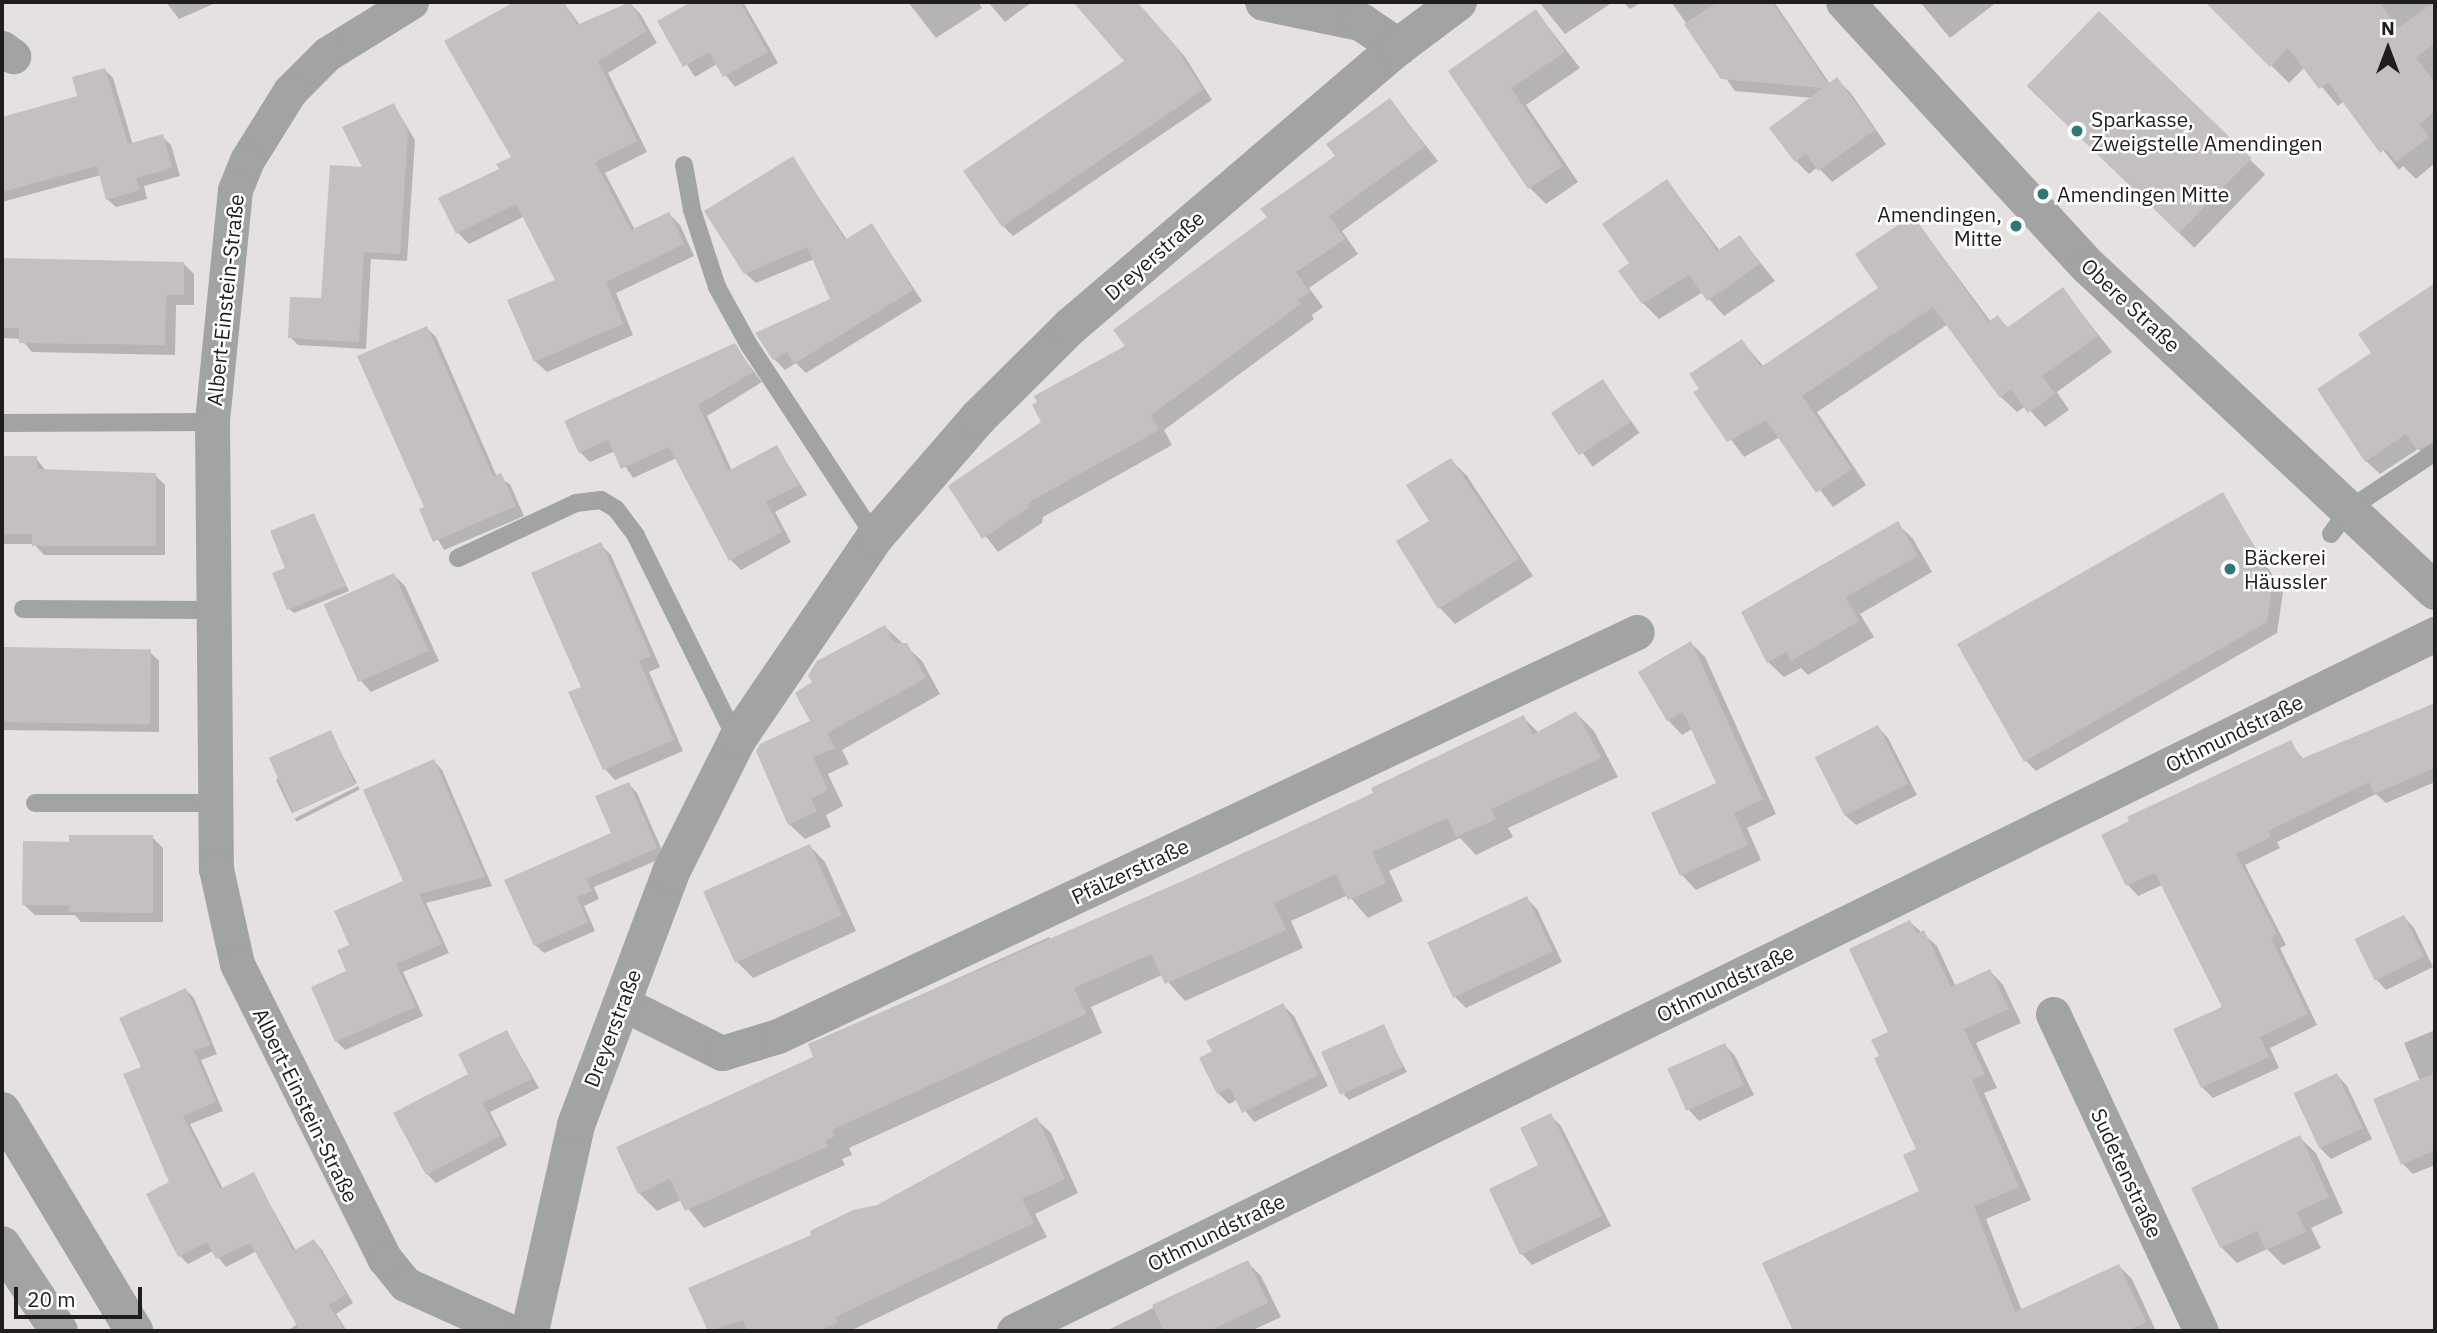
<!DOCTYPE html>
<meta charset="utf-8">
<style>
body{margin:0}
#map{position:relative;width:2437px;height:1333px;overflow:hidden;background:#e4e1e0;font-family:"IBM Plex Sans",sans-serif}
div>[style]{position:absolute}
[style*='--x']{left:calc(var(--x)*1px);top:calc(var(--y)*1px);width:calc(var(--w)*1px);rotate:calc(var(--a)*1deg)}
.shadow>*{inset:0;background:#0003;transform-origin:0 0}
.building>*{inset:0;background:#c4c0c0;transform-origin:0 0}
.service>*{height:18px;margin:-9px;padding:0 9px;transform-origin:9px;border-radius:9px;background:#a2a3a3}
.minor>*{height:35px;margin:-17.5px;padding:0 17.5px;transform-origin:17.5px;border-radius:17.5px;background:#a2a3a3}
.tertiary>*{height:38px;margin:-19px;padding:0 19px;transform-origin:19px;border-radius:19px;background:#a2a3a3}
.dots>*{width:19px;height:19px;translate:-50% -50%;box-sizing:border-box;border:4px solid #fff;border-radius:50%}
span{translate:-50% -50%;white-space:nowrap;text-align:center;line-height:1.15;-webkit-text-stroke:5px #fff;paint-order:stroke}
.poi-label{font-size:21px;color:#1f1e1d}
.left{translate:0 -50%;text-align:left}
.right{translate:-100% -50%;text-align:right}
.street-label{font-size:21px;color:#1f1e1d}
.frame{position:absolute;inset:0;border:4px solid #1f1e1d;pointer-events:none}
.north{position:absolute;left:2353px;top:14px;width:70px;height:70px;-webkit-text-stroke:5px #fff;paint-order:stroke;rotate:0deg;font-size:19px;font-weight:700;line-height:28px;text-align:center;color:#1f1e1d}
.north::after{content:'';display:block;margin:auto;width:24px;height:32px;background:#1f1e1d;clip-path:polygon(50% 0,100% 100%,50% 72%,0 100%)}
.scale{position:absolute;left:14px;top:1287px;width:128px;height:32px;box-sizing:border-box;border:4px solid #1f1e1d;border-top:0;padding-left:9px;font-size:21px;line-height:24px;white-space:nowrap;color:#1f1e1d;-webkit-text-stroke:5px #fff;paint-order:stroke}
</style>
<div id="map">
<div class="shadow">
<i style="clip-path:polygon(166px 2px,218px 2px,179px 19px)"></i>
<i style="clip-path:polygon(517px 2px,529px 11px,547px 2px,563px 2px,580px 25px,630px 3px,641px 15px,657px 43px,608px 73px,647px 152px,605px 173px,635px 230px,669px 214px,680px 225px,694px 256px,616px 293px,633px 335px,547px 372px,535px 361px,558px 281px,525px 216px,469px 244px,458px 233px,513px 158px,446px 42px)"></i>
<i style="clip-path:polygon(694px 2px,743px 2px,778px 63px,735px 87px,717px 64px,695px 77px,659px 22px)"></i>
<i style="clip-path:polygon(908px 2px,978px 2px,982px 8px,936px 38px)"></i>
<i style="clip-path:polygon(988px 2px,1032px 2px,1005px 22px)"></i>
<i style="clip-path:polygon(1104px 2px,1137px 2px,1185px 57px,1212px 100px,1013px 236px,1003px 226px,1126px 62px,1087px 16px)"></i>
<i style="clip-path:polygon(1539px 2px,1613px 2px,1565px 34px)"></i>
<i style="clip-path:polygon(1623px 2px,1642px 2px,1630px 9px)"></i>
<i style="clip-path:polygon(1671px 2px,1774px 2px,1830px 84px,1837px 80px,1850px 92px,1886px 144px,1832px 182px,1818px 167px,1809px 174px,1796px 161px,1813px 98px,1735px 91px)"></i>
<i style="clip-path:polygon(1920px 2px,1997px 2px,1950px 38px)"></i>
<i style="clip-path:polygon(2207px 2px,2435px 2px,2435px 163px,2416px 179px,2403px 166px,2399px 170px,2344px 101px,2338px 106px,2305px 67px,2289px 83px)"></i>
<i style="clip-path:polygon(1536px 11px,1580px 68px,1526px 105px,1578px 182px,1546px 204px,1530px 188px,1451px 71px)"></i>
<i style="left:2099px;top:14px;width:231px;height:102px;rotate:44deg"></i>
<i style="clip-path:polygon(105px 70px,113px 78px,133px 145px,162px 136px,171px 145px,180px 176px,144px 186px,147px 199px,116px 207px,107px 199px,101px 175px,2px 202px,2px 119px,79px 98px)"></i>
<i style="clip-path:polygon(1390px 100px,1438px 161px,1342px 231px,1358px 254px,1309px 288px,1323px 307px,1312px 315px,1314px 319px,1164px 430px,1172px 445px,1043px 517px,1042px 523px,998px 552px,949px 488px,1044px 423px,1337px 156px)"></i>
<i style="clip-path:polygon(394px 105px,415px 140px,407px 261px,371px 259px,366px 349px,298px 345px,290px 337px,323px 300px,365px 169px)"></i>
<i style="clip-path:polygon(793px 159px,847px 240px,872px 225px,922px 301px,806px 373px,796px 363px,785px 370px,774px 359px,832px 300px,814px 259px,756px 283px,745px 273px)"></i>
<i style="clip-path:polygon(1667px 181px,1720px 251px,1740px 237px,1775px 281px,1724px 316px,1703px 292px,1659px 319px,1643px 303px,1632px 264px)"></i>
<i style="clip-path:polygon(1913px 217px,1991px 322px,1998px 317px,2009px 329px,2063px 290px,2112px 352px,2057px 392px,2069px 410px,2045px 427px,2026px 406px,2017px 412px,2001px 397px,1948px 324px,1817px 412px,1866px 485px,1833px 507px,1780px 437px,1744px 457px,1696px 393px,1742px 341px,1764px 367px,1880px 289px)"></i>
<i style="clip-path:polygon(2px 259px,184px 264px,194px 274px,194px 305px,176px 305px,175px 355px,32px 352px,21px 339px,2px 338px)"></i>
<i style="clip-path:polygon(2435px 288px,2435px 461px,2418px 449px,2380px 474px,2366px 461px,2373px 354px,2360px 335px)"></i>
<i style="clip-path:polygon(427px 328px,436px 337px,497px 477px,510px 484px,524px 516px,444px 550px,421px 510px,426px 508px)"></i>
<i style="clip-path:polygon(734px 345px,762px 382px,707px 416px,732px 471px,777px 447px,807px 495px,775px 512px,791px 542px,741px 570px,731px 560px,677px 458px,633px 478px,615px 451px,590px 462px,580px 452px)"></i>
<i style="left:1602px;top:381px;width:64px;height:58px;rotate:54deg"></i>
<i style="clip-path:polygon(2px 458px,36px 458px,46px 471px,155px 475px,165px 485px,165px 555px,44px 555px,34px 544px,2px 544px)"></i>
<i style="clip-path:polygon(1451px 460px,1467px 476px,1533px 576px,1455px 624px,1440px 608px,1431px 522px)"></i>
<i style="clip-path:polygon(2222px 494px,2283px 592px,2277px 633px,2036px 771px,2026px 761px)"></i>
<i style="clip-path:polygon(314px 515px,349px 591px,294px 613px,289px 609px,288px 568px)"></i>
<i style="clip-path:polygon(1897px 523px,1913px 539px,1932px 572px,1860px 614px,1874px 637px,1808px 675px,1801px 668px,1784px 677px,1768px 662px)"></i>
<i style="clip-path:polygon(600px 544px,611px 555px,660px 667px,649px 672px,683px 751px,615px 780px,605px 769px,583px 688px)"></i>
<i style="clip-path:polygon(394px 575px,405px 586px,439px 661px,371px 692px,361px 681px,326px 606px)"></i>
<i style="clip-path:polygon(885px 627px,922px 661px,940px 694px,842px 750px,849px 764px,828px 774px,843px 806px,826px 815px,831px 827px,805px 839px,789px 824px,812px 722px)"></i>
<i style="clip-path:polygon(1691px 643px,1705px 657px,1776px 814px,1747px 828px,1761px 860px,1696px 890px,1682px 875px,1653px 814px,1718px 784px,1692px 729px,1682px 735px,1668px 720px)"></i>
<i style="clip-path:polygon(2px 649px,150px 652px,159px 661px,159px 732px,2px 730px)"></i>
<i style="clip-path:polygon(2435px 705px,2435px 782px,2386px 803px,2376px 794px,2277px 842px,2280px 848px,2245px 865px,2286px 945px,2280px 948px,2317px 1025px,2270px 1048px,2279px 1068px,2213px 1098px,2202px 1087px,2224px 1007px,2162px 885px,2138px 896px,2128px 885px,2103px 835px,2290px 743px,2304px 760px)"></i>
<i style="clip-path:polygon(1576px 713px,1594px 731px,1618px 777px,1508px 828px,1513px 837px,1476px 855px,1460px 838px,1389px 871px,1403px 901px,1368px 918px,1348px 895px,1291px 921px,1303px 948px,1185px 1001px,1162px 975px,1091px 1007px,1102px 1033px,849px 1148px,852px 1155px,842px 1159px,845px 1165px,704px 1228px,681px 1200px,657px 1211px,639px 1193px,816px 1058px,810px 1045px,1049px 937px,1053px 942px,1375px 794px,1373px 789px,1523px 717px,1539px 733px)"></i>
<i style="clip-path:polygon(1878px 727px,1888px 738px,1917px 795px,1856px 825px,1845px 815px)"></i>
<i style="clip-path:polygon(330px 732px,357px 783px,292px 813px,276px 780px)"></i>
<i style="clip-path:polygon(434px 761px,442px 770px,492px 886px,426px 903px,449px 953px,403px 972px,423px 1016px,345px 1050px,336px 1041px,351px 946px,405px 882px)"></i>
<i style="clip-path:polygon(629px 784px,637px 793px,665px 857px,594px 887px,599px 899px,584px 906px,595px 931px,544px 953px,535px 945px,614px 834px)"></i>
<i style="left:358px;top:786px;width:4px;height:71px;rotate:63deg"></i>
<i style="clip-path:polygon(152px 837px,163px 848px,163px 922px,81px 922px,75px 915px,35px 915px,24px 905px,71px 844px)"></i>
<i style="clip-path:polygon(810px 846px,825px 862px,856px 931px,753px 978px,737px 962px)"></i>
<i style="clip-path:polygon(1526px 898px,1537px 909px,1562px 962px,1466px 1008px,1455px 997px)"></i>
<i style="clip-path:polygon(2404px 917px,2414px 928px,2433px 967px,2386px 990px,2376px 979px)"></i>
<i style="clip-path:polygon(1910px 922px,1937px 946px,1956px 987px,1990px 971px,2003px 985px,2021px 1023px,1976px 1043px,1997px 1088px,1984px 1093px,2031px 1200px,1986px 1219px,2022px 1311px,2119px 1266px,2132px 1279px,2156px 1331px,1811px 1331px,1782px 1256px,1921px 1192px,1918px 1150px,1881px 1057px,1891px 1033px)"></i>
<i style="clip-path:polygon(186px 990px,194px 998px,217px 1054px,201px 1060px,223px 1111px,190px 1124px,223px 1189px,253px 1174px,296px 1251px,314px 1241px,322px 1250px,353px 1303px,336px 1314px,347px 1331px,287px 1331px,298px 1324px,257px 1251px,226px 1267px,213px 1251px,188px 1264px,180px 1256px,171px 1183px,143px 1068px)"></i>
<i style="clip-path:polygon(1283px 1005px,1294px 1016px,1328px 1086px,1254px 1122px,1237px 1100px,1229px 1104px,1218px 1093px)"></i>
<i style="clip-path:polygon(1383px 1027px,1407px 1072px,1349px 1100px,1344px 1095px)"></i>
<i style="clip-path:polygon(2435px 1030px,2435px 1165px,2413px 1174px,2403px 1164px,2420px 1081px,2404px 1043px)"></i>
<i style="clip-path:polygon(507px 1032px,539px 1088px,490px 1112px,507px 1145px,436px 1183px,427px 1174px,470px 1075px)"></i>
<i style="clip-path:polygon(1725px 1045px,1735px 1056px,1754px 1095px,1699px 1121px,1689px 1110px,1670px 1071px)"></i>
<i style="clip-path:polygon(2337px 1075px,2347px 1086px,2372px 1139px,2331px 1159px,2320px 1148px)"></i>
<i style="clip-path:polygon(1550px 1115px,1561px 1126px,1611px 1226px,1532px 1265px,1522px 1254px,1491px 1190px,1541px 1166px)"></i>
<i style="clip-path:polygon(1036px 1119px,1051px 1133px,1078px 1193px,1035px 1214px,1047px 1237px,850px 1331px,710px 1331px,691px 1289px,878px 1206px)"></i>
<i style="clip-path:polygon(2300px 1138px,2316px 1153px,2343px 1213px,2311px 1228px,2321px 1248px,2283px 1265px,2267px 1249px,2237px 1263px,2221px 1247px)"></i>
<i style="clip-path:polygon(1247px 1262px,1261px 1276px,1281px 1317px,1251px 1331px,1106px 1331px)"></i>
</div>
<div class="building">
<i style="clip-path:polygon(514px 2px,563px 2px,577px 25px,630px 2px,647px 31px,598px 61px,637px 141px,595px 162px,631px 230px,669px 212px,684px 244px,606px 282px,623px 324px,534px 362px,507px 300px,555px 280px,516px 204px,456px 234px,438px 198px,499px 169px,496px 164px,511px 157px,444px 41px)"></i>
<i style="clip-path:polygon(691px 2px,740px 2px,768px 52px,723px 77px,709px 52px,683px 67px,657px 21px)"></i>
<i style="clip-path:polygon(1073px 2px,1137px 2px,1175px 45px,1203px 90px,1002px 227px,963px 171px,1124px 61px)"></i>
<i style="clip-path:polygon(1718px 2px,1772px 2px,1828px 84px,1837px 77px,1875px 130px,1818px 171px,1806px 154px,1795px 162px,1769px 128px,1823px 88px,1721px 79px,1684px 24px)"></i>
<i style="clip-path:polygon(2205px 2px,2379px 2px,2398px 28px,2435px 2px,2435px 43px,2416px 58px,2435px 83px,2435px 112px,2419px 124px,2429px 137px,2396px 162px,2386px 149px,2380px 153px,2328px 82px,2319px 89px,2288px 48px,2270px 67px)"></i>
<i style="clip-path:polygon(1536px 9px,1565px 52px,1511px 88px,1563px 166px,1528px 189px,1448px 71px)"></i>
<i style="left:2099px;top:11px;width:212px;height:104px;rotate:44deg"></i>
<i style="clip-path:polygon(105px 68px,128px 144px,163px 134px,172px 168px,136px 178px,140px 190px,106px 200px,97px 166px,2px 192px,2px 117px,77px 96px,72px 77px)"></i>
<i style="clip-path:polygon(1390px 98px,1425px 146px,1329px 216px,1345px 239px,1296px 272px,1310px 292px,1298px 300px,1301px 304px,1151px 415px,1159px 430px,1029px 502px,1028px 508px,982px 539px,948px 486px,1041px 422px,1032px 405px,1037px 402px,1034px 396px,1125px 346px,1113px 330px,1267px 217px,1260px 209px,1335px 156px,1326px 144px)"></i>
<i style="clip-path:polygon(394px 103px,408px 131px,400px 254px,364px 252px,359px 342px,288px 338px,290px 297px,321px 298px,330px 165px,362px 167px,342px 127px)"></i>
<i style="clip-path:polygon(793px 156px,845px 240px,872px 223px,913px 290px,794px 364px,787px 352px,773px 360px,755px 333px,830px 299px,807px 247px,744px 274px,704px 211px)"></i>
<i style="clip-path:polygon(1667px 179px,1717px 251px,1740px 235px,1760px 264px,1707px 301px,1689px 275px,1642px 304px,1618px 271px,1629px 263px,1602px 224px)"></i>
<i style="clip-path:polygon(1913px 215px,1988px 322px,1998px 315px,2007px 328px,2063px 287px,2098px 336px,2042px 376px,2055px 394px,2028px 413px,2011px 389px,2000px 398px,1933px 307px,1802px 396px,1852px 469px,1816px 493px,1766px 420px,1727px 442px,1693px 392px,1699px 389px,1689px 374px,1742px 339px,1761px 367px,1878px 288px,1855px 254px)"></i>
<i style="clip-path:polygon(2px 258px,184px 262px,184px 295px,166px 295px,165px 345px,19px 343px,19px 328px,2px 328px)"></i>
<i style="clip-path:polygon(2435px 283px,2435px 441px,2417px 450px,2406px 434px,2365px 462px,2317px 389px,2371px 353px,2358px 334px)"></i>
<i style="clip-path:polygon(427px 326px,493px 476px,501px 473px,516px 506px,433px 542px,419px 509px,424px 507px,357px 356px)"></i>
<i style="clip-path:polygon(735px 343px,753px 372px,698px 405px,728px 471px,777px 445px,799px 485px,766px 502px,782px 532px,729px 561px,669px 447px,621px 469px,608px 440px,579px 453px,564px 421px)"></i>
<i style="left:1603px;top:379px;width:51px;height:62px;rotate:57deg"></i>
<i style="clip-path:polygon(2px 456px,37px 456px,37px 469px,156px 473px,156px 546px,32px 546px,32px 534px,2px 534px)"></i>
<i style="clip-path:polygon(1451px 458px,1519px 559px,1438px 609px,1396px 541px,1429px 521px,1406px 485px)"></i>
<i style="clip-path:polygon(2223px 492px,2273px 580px,2267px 622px,2024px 762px,1957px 644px)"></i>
<i style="clip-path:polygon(314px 513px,346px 586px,287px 610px,272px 573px,285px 568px,270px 531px)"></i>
<i style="clip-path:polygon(1898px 521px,1918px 556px,1846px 597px,1859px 621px,1791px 661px,1786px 652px,1767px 663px,1741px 612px)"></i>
<i style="clip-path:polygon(601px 542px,651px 656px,639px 661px,674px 740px,603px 770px,568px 692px,581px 687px,531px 573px)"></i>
<i style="left:394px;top:573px;width:85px;height:77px;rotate:66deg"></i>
<i style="clip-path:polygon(885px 625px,894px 643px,907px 643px,926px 678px,827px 733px,835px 748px,813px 757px,828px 790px,811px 799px,817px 811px,788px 825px,756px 751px,760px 744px,810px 721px,795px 693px,812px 682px,808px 675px,817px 661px)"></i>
<i style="clip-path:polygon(1691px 641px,1763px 799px,1734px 813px,1748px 845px,1680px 876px,1651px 813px,1716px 783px,1683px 712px,1667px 721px,1638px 672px)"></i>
<i style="left:2px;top:647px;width:149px;height:75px;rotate:1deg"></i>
<i style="clip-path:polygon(2435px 703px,2435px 768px,2374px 794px,2369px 782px,2268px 831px,2271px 837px,2236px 854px,2277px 934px,2271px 938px,2308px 1014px,2260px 1037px,2269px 1057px,2201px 1088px,2173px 1029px,2222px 1007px,2155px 873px,2126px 886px,2101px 835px,2129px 821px,2127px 817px,2291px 740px,2301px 759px)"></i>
<i style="clip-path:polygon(1576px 711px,1601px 758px,1491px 809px,1496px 819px,1456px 837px,1447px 818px,1372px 852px,1386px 883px,1348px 900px,1336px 874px,1274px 903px,1286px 930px,1165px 984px,1151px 954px,1074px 988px,1086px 1014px,832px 1130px,835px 1136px,825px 1141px,828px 1146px,685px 1211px,670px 1179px,638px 1194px,616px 1147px,813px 1057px,808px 1044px,1185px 880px,1373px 793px,1371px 788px,1524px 715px,1532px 735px)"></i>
<i style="left:1878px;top:725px;width:66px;height:71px;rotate:63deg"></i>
<i style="left:331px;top:730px;width:60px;height:68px;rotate:66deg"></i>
<i style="clip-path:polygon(434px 759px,485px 877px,419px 894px,442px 944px,396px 964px,416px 1007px,335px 1042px,311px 987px,346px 971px,337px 950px,349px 945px,334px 911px,403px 881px,363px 790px)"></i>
<i style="clip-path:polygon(629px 782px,657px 848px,586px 879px,592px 891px,577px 897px,588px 922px,534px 946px,504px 880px,611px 833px,595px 796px)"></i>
<i style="clip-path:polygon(69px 835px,153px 835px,153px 913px,69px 912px,69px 905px,22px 905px,23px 841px,69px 842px)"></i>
<i style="left:810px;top:844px;width:78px;height:117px;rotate:66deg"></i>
<i style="left:1527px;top:896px;width:61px;height:110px;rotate:65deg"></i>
<i style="left:2404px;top:915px;width:46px;height:55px;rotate:64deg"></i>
<i style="clip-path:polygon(1910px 920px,1917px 934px,1924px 930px,1951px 987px,1990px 969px,2009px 1009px,1964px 1029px,1985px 1074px,1972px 1080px,2019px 1187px,1974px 1206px,2015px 1312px,2119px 1264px,2146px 1322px,2126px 1331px,1793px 1331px,1762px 1263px,1919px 1191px,1903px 1155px,1916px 1149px,1874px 1058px,1879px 1056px,1871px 1040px,1888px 1032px,1849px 949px)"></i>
<i style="clip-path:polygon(186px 988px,210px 1045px,194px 1051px,216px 1102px,183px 1116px,220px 1189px,254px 1172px,293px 1251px,314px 1239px,346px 1294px,329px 1305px,345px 1331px,300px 1331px,250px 1243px,216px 1259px,207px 1242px,178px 1257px,146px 1194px,169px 1182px,123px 1074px,141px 1067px,119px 1018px)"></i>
<i style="clip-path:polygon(1283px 1003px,1318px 1075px,1242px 1113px,1230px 1088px,1217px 1094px,1199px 1058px,1212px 1051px,1206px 1041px)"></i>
<i style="left:1384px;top:1024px;width:47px;height:69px;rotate:66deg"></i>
<i style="clip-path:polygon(507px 1030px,532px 1079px,482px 1103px,500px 1136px,426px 1175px,393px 1113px,468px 1074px,458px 1054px)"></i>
<i style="left:1725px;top:1043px;width:46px;height:63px;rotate:66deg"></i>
<i style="left:2337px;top:1073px;width:61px;height:48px;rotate:65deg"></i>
<i style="clip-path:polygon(2435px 1073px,2435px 1150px,2401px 1165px,2373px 1099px)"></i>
<i style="clip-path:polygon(1551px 1113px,1602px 1216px,1520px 1255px,1489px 1189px,1538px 1165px,1520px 1128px)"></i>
<i style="clip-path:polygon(1037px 1117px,1065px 1179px,1022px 1199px,1034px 1223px,835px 1317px,838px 1322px,819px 1331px,748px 1331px,743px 1320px,708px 1331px,688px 1288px,811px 1235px,810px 1231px,853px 1210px,877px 1205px)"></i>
<i style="clip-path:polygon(2300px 1135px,2329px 1197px,2297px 1212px,2306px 1232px,2266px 1250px,2257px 1231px,2220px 1248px,2191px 1188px)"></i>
<i style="clip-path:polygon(1248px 1260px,1268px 1303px,1209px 1331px,1164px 1331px,1152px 1305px)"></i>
</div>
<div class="service">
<i style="--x:684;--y:165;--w:46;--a:79.9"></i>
<i style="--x:692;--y:210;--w:81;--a:72"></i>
<i style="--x:717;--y:287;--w:66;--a:61.1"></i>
<i style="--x:749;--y:345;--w:230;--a:56.7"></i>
<i style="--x:2;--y:423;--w:210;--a:-0.3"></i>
<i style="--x:2331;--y:534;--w:31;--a:-54"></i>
<i style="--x:2349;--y:509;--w:103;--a:-33.5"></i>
<i style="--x:458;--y:558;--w:130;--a:-25"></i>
<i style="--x:576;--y:503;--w:25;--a:-7"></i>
<i style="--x:601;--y:500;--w:17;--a:31"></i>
<i style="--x:616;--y:509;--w:34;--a:53"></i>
<i style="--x:636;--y:536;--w:228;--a:63.7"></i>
<i style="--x:23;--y:609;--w:187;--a:0.3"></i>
<i style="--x:35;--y:803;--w:179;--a:0"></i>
</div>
<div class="minor">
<i style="--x:411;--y:2;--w:99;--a:148.2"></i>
<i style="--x:327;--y:54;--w:52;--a:135"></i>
<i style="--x:290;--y:91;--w:81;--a:121.9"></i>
<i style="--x:247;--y:160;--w:32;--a:112"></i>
<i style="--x:235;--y:190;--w:233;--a:95.7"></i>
<i style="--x:212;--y:422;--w:447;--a:89.5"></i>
<i style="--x:216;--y:869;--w:97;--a:77.5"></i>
<i style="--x:237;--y:964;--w:330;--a:63.4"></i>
<i style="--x:385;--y:1259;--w:32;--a:51"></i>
<i style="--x:405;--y:1284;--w:114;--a:24.3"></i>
<i style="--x:2;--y:48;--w:14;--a:36"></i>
<i style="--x:620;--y:1002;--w:114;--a:26.6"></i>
<i style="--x:722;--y:1053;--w:59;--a:-16.9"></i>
<i style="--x:778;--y:1036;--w:949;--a:-25.19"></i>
<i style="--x:2053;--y:1014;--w:350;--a:65"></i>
<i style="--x:1014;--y:1331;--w:1583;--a:-26.13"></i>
</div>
<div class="tertiary">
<i style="--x:1264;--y:2;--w:99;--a:11.7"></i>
<i style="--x:1361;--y:22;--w:45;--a:34"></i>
<i style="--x:1845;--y:2;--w:360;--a:47.4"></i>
<i style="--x:2089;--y:267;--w:474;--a:43.1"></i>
<i style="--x:2;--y:1111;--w:257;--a:59"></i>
<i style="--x:2;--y:1245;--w:103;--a:56.5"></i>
<i style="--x:530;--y:1331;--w:211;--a:-77.4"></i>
<i style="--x:576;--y:1125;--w:270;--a:-69.4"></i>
<i style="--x:671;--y:872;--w:148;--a:-63.4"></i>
<i style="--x:737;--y:740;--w:245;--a:-55.8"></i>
<i style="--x:875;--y:537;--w:157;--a:-49.1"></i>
<i style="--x:978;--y:418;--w:131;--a:-44.7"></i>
<i style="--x:1071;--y:326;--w:430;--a:-40.5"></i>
<i style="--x:1398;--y:47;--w:75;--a:-36.9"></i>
</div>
<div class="dots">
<i style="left:2077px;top:131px;background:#2f7876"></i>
<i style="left:2043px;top:194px;background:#2f7876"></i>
<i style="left:2016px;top:226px;background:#2f7876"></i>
<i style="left:2230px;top:569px;background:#2f7876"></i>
</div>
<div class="poi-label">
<span class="left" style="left:2091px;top:131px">Sparkasse,<br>Zweigstelle Amendingen</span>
<span class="left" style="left:2057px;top:194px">Amendingen Mitte</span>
<span class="right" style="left:2002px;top:226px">Amendingen,<br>Mitte</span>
<span class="left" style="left:2244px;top:569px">Bäckerei<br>Häussler</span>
</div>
<div class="street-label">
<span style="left:1154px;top:255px;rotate:-41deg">Dreyerstraße</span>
<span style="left:225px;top:300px;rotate:-84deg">Albert-Einstein-Straße</span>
<span style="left:2131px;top:305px;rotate:43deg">Obere Straße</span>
<span style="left:2234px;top:733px;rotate:-26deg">Othmundstraße</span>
<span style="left:1130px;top:871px;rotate:-25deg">Pfälzerstraße</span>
<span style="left:1725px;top:983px;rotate:-26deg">Othmundstraße</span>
<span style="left:612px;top:1028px;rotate:-69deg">Dreyerstraße</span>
<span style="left:306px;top:1105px;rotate:64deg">Albert-Einstein-Straße</span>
<span style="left:2127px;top:1173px;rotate:65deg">Sudetenstraße</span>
<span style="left:1216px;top:1232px;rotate:-26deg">Othmundstraße</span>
</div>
<div class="frame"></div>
<div class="north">N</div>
<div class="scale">20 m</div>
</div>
